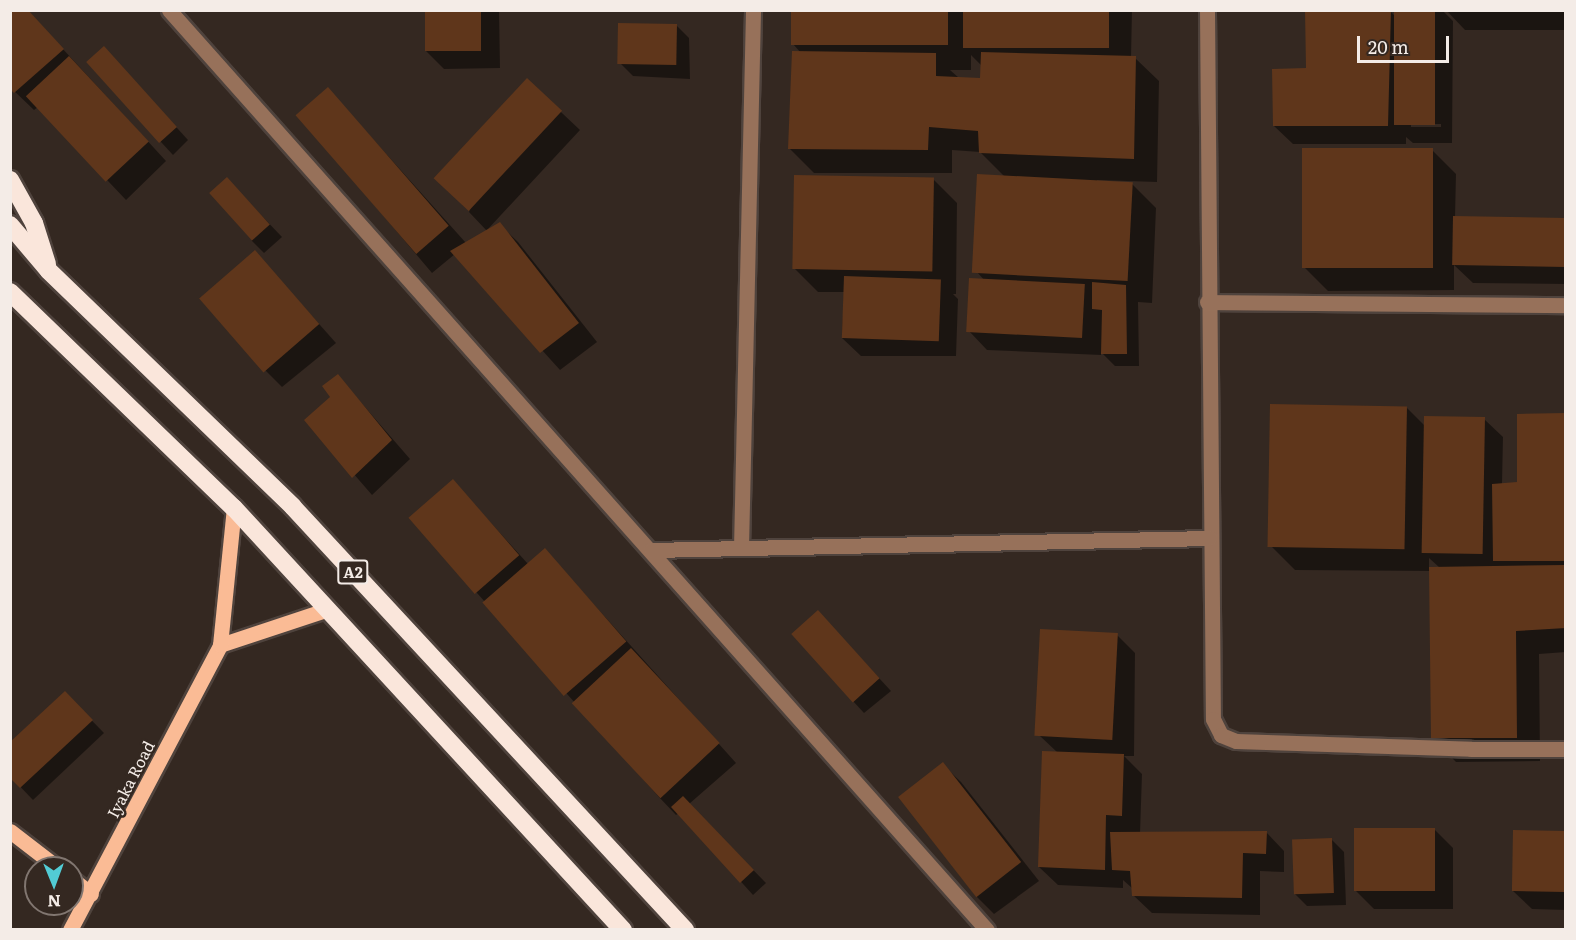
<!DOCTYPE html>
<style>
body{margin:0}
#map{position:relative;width:1576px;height:940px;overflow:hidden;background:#342821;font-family:Literata,serif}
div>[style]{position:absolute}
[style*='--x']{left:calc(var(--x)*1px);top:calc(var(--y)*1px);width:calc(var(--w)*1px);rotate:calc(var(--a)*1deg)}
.shadow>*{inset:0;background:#0007}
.building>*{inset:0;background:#5f361b;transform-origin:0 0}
.roads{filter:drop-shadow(2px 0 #4f433d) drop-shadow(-2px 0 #4f433d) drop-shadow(0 2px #4f433d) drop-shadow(0 -2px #4f433d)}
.minor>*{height:15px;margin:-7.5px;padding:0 7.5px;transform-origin:7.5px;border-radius:7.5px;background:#97715a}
.major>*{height:15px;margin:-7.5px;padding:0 7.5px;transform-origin:7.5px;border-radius:7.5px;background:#fabb95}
.highway>*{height:18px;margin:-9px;padding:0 9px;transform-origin:9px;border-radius:9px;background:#fae6db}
span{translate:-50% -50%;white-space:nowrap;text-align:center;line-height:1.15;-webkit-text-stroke:5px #342821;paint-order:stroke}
.shield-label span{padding:2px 4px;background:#342821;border:2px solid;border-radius:4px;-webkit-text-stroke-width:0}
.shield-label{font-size:15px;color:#f4ece7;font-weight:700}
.street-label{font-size:16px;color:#f4ece7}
.frame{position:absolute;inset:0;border:12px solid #f4ece7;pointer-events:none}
.north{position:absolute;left:24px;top:856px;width:60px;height:60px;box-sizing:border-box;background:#342821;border:2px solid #817670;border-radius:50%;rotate:179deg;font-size:16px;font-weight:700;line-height:24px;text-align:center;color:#f4ece7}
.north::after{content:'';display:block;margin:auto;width:21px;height:27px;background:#52ccd5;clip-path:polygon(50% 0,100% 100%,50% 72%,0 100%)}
.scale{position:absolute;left:1357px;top:36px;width:92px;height:27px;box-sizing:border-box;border:3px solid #f4ece7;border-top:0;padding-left:8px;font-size:18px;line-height:21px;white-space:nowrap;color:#f4ece7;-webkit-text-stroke:4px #342821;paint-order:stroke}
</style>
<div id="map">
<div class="shadow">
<i style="clip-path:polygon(27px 10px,166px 161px,126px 200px,38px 107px,34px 110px,10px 87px)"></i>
<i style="clip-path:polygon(426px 10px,499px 10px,500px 68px,444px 69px,426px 51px)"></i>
<i style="clip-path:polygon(evenodd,792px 10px,1132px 10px,1131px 58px,1135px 58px,1159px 81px,1157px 182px,1097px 180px,1097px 182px,1132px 184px,1156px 208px,1152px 303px,1138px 302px,1139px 366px,1115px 366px,1101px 352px,1101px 355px,987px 350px,969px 331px,985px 281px,977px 272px,1005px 177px,980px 152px,952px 150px,952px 173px,814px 173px,790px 149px,801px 53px,793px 44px,792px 10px,971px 55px,982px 66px,982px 79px,959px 78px,950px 70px,971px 70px,971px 55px)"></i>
<i style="clip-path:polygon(evenodd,1389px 10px,1396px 17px,1396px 10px,1442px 10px,1453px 21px,1452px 143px,1413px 143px,1406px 137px,1406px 144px,1293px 144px,1274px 126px,1307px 69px,1389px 10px,1411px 124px,1441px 124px,1441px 127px,1411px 127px,1411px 124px)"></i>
<i style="clip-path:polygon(1446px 10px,1566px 10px,1566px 30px,1465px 30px)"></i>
<i style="clip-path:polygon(676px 25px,689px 38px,690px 79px,633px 76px,620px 63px)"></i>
<i style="clip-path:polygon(116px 61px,188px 140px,173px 155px,161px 142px)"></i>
<i style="clip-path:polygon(527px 80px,580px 130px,488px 229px,499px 224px,518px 242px,597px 342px,560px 370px,455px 254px,432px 273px,298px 115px,328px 89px,466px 243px,487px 231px,469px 212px)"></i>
<i style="clip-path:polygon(1432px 150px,1456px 174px,1455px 218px,1566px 219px,1566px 284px,1473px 283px,1454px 265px,1454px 290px,1328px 291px,1304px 267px)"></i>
<i style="clip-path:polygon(933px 179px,957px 203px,956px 294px,953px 294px,958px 299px,956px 356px,861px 356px,842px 338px,844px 292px,818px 292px,794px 268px)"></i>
<i style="clip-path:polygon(239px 192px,282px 237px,264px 253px,252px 241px)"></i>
<i style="clip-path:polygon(255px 252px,336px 343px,282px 387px,264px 369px)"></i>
<i style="clip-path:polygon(338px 376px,410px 459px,372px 495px,307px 420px,332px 397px)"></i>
<i style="clip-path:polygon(evenodd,1406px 407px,1425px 426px,1484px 419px,1503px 437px,1502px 484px,1519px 483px,1566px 414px,1566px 652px,1539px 654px,1540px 761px,1456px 762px,1433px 738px,1431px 571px,1295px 570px,1271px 546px,1406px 407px,1429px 558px,1440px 568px,1429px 569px,1429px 558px)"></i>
<i style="clip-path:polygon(453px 481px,528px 564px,545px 550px,736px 763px,689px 804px,766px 883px,753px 895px,679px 813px,676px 815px,658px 796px,411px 519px)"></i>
<i style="clip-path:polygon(830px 625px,891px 691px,864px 713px,852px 700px)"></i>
<i style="clip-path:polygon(1117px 635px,1135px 653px,1134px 756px,1124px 756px,1142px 774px,1140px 834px,1266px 832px,1284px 851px,1284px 872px,1260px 871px,1260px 915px,1152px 913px,1133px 895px,1132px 888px,1123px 880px,1123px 888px,1058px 885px,1039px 867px,1058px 753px,1040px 736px)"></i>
<i style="clip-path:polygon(65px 693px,104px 733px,33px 800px,10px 776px)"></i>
<i style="clip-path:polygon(942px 764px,961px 782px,1039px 881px,994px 914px,975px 895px,901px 799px)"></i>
<i style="clip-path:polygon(1435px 830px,1453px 848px,1453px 909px,1374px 909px,1356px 891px)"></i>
<i style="clip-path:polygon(1566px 832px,1566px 910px,1532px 909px,1513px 891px)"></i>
<i style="clip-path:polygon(1332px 840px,1344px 852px,1346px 905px,1307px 906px,1295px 894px)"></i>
</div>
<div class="building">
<i style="clip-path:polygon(10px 10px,28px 10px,64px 49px,14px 93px,10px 89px)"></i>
<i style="left:425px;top:10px;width:56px;height:41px"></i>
<i style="left:791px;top:10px;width:157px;height:35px"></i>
<i style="left:963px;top:10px;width:146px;height:38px"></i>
<i style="clip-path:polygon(1305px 10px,1391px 10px,1388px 126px,1273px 126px,1272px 69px,1306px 68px)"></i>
<i style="left:1394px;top:10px;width:41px;height:115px"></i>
<i style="left:618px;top:23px;width:59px;height:41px;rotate:1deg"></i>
<i style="left:104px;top:46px;width:109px;height:24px;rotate:48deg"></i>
<i style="clip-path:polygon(792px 51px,936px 53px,936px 76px,980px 78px,981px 52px,1136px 56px,1134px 159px,979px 153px,978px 131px,929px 127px,928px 150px,788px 149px)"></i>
<i style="left:69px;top:56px;width:117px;height:59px;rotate:47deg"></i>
<i style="left:527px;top:78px;width:48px;height:137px;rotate:43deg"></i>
<i style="left:328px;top:87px;width:184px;height:43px;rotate:49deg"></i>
<i style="left:1302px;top:148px;width:131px;height:120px"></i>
<i style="left:977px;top:174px;width:156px;height:99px;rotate:3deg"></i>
<i style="left:794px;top:175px;width:140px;height:94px;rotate:1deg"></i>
<i style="left:227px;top:177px;width:64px;height:24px;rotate:48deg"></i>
<i style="left:1453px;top:216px;width:113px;height:49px;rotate:1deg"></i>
<i style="clip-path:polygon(500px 222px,579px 323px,540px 353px,450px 251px)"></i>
<i style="left:255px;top:250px;width:98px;height:74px;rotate:49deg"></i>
<i style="left:844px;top:276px;width:97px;height:62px;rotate:2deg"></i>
<i style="left:969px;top:278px;width:116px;height:54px;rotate:3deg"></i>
<i style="clip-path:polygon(1092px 282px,1126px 285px,1127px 354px,1101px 354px,1102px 310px,1092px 309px)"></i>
<i style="clip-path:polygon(338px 374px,392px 440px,352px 478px,304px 420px,330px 397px,322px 386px)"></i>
<i style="left:1270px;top:404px;width:137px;height:143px;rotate:1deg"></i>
<i style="clip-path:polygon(1566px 413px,1566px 561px,1493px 561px,1492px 484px,1517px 482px,1517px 414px)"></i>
<i style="left:1424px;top:416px;width:61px;height:137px;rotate:1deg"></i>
<i style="left:453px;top:479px;width:101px;height:59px;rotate:49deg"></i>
<i style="left:545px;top:548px;width:124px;height:83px;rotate:49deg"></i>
<i style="clip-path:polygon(1566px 565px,1566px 628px,1516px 631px,1517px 738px,1431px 738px,1429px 567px)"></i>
<i style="left:818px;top:610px;width:92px;height:36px;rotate:48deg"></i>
<i style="left:1040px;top:629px;width:78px;height:107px;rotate:3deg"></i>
<i style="left:631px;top:648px;width:130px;height:81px;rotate:47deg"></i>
<i style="clip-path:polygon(65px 691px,93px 720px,20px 788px,10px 778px,10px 742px)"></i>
<i style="clip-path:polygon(1042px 751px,1124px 754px,1122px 816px,1106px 815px,1105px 870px,1038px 867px)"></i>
<i style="left:943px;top:762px;width:127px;height:57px;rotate:52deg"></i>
<i style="clip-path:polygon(683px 796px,754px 870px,740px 883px,671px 807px)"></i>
<i style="left:1354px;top:828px;width:81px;height:63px"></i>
<i style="left:1513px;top:830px;width:53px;height:61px;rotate:1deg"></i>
<i style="clip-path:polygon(1267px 831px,1266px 854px,1243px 853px,1242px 898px,1132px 896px,1130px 871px,1112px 870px,1110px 832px)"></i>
<i style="left:1332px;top:838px;width:55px;height:40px;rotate:88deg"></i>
</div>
<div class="roads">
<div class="minor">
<i style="--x:169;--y:10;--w:1231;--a:48.36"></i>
<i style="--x:1207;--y:10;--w:709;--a:89.52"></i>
<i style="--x:1213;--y:719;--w:18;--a:63"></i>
<i style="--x:1221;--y:735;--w:16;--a:22"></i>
<i style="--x:1236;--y:741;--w:235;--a:1.9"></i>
<i style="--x:1471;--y:749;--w:95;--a:0"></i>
<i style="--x:1207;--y:302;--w:359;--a:0.5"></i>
<i style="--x:741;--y:548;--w:538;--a:-88.72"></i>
<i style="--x:651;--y:550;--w:559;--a:-1.23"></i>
</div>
<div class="major">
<i style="--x:220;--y:645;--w:114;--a:-18.4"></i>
<i style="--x:10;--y:831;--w:61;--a:37.6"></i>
<i style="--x:72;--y:879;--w:24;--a:38"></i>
<i style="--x:70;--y:930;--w:322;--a:-62.2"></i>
<i style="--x:220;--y:645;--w:138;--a:-84.2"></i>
</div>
<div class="highway">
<i style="--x:10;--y:180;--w:49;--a:60.8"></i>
<i style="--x:34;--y:223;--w:43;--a:72.4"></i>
<i style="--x:10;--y:225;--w:60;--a:49.7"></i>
<i style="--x:49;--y:271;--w:339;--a:44"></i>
<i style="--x:293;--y:507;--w:577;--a:47.18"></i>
<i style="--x:10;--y:292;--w:311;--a:44"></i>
<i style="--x:234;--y:508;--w:574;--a:47.33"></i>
</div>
</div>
<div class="shield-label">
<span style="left:353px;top:572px">A2</span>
</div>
<div class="street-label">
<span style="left:130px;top:779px;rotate:-63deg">Iyaka Road</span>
</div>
<div class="frame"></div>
<div class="north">N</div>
<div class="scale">20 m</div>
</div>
